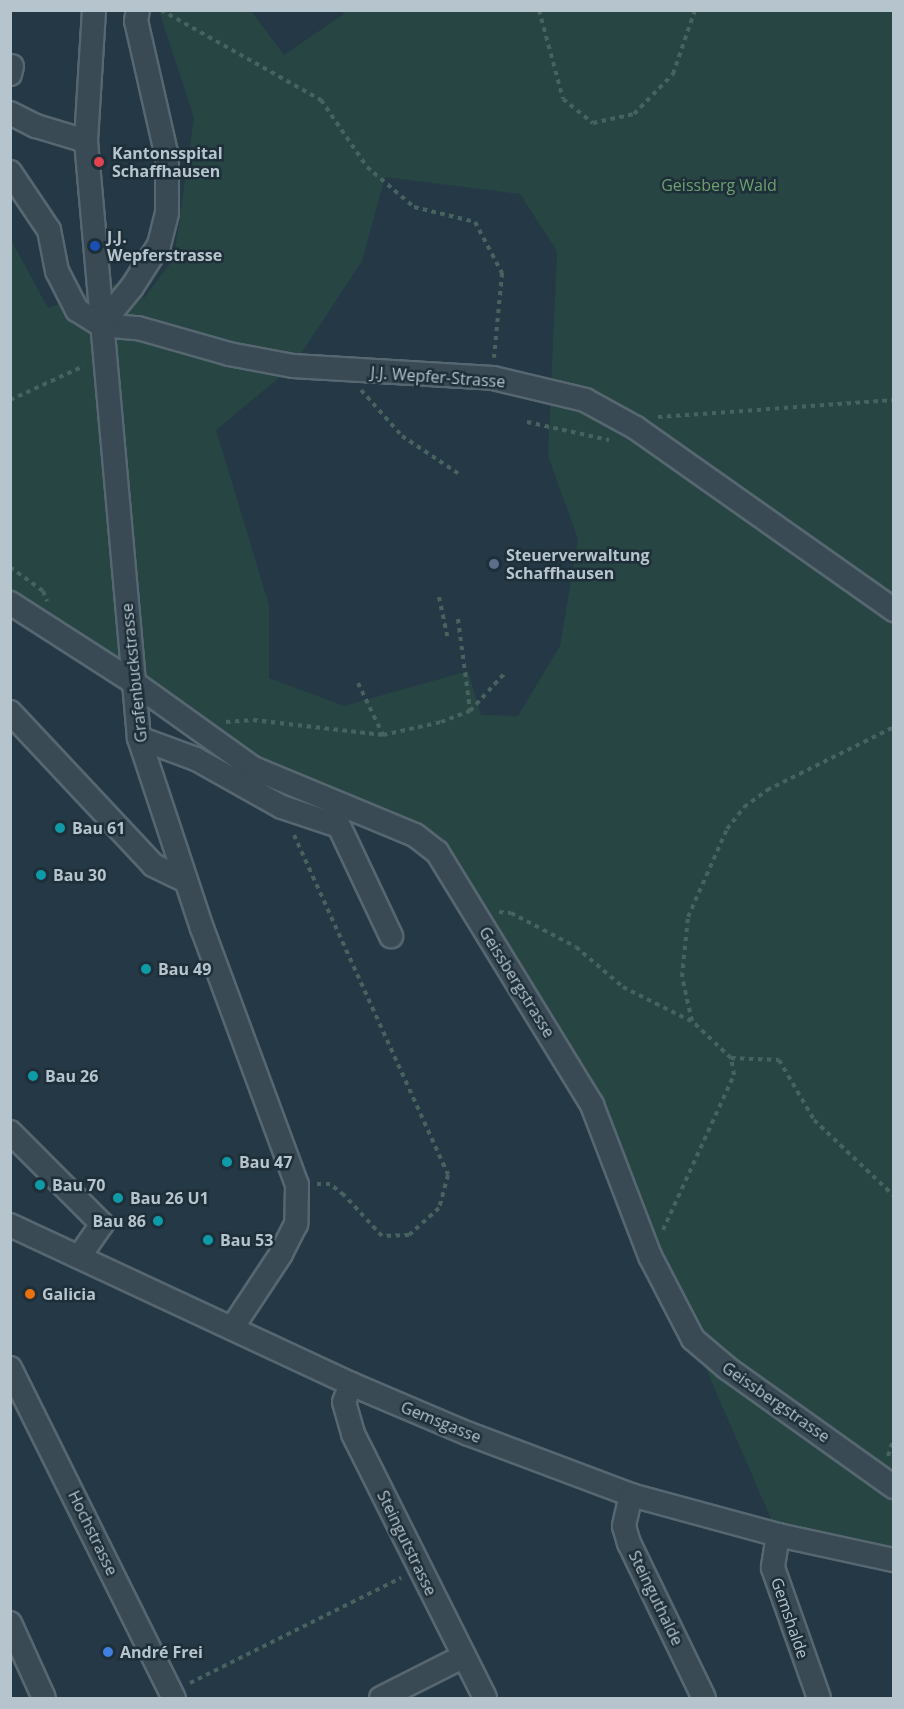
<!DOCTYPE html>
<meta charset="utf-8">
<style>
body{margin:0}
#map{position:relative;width:904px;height:1709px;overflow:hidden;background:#243945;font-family:"Open Sans",sans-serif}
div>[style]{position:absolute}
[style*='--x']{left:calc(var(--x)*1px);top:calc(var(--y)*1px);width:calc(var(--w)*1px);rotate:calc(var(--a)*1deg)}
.green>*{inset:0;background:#274543}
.path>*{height:4px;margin-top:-2px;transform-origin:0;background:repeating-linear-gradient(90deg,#476360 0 4.5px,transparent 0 9px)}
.roads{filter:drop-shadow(2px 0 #576771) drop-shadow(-2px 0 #576771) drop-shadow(0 2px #576771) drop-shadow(0 -2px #576771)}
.minor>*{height:22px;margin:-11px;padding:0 11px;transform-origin:11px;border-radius:11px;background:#394a54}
.dots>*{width:16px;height:16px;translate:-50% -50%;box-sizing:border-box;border:3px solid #1e2f39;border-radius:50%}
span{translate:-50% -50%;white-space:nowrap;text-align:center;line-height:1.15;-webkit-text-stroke:5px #1e2f39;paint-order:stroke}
.poi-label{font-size:16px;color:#b6c4cd;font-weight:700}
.left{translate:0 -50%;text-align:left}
.right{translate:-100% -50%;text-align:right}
.park-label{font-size:16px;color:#6ca06d}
.street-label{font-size:16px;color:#b6c4cd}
.frame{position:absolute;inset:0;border:12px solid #b6c4cd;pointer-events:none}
</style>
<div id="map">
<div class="green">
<i style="clip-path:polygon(evenodd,159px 11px,251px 11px,284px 55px,344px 14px,343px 11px,893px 11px,893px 1560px,778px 1535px,592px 1105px,437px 852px,253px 768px,11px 603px,10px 238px,48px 308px,117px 283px,144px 298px,174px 258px,194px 118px,159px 11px,385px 177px,520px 194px,557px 251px,548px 456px,578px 539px,560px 646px,518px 716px,481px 715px,468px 671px,344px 706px,269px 678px,269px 605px,216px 430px,293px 366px,362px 261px,385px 177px)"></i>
</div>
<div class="path">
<i style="--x:161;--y:10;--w:184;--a:29.4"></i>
<i style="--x:321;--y:100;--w:81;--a:55.5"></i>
<i style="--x:367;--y:167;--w:62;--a:40.4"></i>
<i style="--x:414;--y:207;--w:63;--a:13.8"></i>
<i style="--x:475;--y:222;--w:58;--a:62.1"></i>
<i style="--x:502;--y:273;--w:85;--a:95.4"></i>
<i style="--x:539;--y:10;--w:92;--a:74.9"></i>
<i style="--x:563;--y:99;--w:38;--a:39"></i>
<i style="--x:593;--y:123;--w:42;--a:-12.4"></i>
<i style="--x:634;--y:114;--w:56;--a:-45.7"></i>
<i style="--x:673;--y:74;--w:68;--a:-71"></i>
<i style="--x:361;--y:390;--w:62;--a:48.3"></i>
<i style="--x:402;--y:436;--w:72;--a:33.7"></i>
<i style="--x:10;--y:400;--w:81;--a:-24.7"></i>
<i style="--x:658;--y:417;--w:237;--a:-4.1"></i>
<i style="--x:527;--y:422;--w:84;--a:12.4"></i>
<i style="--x:10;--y:567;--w:41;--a:36"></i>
<i style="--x:43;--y:591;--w:11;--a:68"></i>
<i style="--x:439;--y:597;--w:40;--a:78"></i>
<i style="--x:458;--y:619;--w:92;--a:82.5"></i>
<i style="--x:358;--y:683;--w:58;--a:64.3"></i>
<i style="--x:226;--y:722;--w:27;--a:-4"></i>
<i style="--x:253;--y:720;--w:131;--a:6.6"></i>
<i style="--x:383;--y:735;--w:59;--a:-12.6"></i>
<i style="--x:441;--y:722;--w:31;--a:-21"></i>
<i style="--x:470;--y:711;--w:50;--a:-47.4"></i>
<i style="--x:294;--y:835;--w:373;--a:65.6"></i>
<i style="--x:448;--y:1175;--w:34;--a:105"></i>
<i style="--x:439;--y:1208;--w:40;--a:138"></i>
<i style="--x:409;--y:1235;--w:27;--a:178"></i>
<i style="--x:382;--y:1236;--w:56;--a:-132.8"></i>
<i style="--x:344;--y:1195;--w:18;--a:-142"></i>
<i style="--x:330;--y:1184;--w:14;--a:180"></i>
<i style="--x:499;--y:912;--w:12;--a:5"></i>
<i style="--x:511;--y:913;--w:73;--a:27.6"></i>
<i style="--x:576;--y:947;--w:62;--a:40.4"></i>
<i style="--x:623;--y:987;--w:76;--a:26.6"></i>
<i style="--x:731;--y:1058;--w:48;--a:2.4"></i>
<i style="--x:779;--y:1060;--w:69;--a:59.7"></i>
<i style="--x:814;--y:1120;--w:110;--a:43.5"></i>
<i style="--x:663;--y:1230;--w:170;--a:-65.4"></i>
<i style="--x:734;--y:1075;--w:17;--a:-100"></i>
<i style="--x:731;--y:1058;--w:54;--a:-136.5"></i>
<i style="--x:692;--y:1021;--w:45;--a:-102.8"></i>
<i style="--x:682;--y:977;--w:60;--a:-84.3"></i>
<i style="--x:688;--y:917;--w:96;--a:-66.1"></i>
<i style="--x:727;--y:829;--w:28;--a:-52"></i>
<i style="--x:744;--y:807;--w:29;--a:-36"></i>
<i style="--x:767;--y:790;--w:142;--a:-26.4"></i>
<i style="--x:888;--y:1456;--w:19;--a:-72"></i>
<i style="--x:190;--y:1683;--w:236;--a:-26.5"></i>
</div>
<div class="roads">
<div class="minor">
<i style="--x:94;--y:10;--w:131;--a:93.5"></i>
<i style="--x:86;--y:141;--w:599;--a:84.93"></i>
<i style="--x:139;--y:738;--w:200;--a:71.7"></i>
<i style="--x:202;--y:928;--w:274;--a:69.7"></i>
<i style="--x:297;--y:1185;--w:39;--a:91"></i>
<i style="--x:296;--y:1224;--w:34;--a:117"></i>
<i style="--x:281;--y:1254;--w:89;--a:123.5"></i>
<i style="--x:10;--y:74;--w:8;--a:-76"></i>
<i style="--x:10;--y:113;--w:29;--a:27"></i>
<i style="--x:36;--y:126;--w:52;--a:16.7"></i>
<i style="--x:10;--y:172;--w:70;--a:56.1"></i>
<i style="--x:49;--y:230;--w:42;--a:79"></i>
<i style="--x:57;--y:271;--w:44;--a:62.9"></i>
<i style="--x:77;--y:310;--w:28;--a:32"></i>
<i style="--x:101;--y:325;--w:37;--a:5"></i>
<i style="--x:138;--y:328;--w:95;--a:15.9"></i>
<i style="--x:229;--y:354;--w:65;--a:10.6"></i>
<i style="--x:293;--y:366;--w:200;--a:3.4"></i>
<i style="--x:493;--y:378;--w:95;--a:13.4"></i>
<i style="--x:585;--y:400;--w:58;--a:28.8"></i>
<i style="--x:636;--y:428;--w:316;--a:35.2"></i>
<i style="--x:101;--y:325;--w:49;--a:-50.8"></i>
<i style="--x:132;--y:287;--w:50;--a:-57.3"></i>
<i style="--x:159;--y:245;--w:34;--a:-76"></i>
<i style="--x:167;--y:212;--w:55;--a:-90"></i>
<i style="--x:167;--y:157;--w:139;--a:-102.8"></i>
<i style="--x:136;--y:21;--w:11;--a:-80"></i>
<i style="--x:10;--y:603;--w:146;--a:32.7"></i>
<i style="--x:133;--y:682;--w:148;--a:35.6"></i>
<i style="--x:253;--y:768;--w:175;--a:22.5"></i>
<i style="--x:415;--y:835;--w:28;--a:38"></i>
<i style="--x:437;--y:852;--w:297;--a:58.5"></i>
<i style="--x:592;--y:1105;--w:162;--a:69"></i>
<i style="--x:650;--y:1256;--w:93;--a:62.6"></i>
<i style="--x:693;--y:1339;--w:45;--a:40.5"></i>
<i style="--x:727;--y:1368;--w:205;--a:35.5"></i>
<i style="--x:10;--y:712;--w:209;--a:46.9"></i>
<i style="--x:153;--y:865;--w:37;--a:26"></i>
<i style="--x:139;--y:738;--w:61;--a:20.2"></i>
<i style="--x:196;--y:759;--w:98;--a:29.2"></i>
<i style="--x:282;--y:807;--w:60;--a:18.4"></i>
<i style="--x:339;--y:826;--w:122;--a:64.7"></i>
<i style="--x:10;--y:1132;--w:130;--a:45"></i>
<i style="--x:102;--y:1224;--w:40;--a:124.9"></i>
<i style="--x:10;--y:1225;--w:376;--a:25"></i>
<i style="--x:351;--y:1384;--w:128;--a:23"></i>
<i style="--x:469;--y:1434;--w:173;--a:20.6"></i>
<i style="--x:631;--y:1495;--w:152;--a:15.2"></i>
<i style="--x:778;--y:1535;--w:119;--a:12.2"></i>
<i style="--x:10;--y:1368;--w:369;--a:63.6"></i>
<i style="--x:351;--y:1384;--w:19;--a:111"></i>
<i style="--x:344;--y:1402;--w:33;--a:74"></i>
<i style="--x:353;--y:1434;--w:295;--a:63.4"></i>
<i style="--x:631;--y:1495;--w:32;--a:103"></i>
<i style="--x:624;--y:1526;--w:18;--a:74"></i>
<i style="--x:629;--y:1543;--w:172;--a:64.2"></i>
<i style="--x:778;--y:1535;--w:33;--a:99"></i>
<i style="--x:773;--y:1568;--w:138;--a:70.5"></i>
<i style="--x:10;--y:1623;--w:82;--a:65.6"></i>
<i style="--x:381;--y:1698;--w:93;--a:-26.8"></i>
</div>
</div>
<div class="dots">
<i style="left:99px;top:162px;background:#e0444e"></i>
<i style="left:95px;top:246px;background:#1a4fb4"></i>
<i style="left:494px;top:564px;background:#5c6f8a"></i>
<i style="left:60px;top:828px;background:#0f9aa8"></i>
<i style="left:41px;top:875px;background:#0f9aa8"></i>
<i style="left:146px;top:969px;background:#0f9aa8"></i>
<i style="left:33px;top:1076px;background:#0f9aa8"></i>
<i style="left:227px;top:1162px;background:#0f9aa8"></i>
<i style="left:40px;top:1185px;background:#0f9aa8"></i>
<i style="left:118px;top:1198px;background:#0f9aa8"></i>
<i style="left:158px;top:1221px;background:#0f9aa8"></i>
<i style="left:208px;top:1240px;background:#0f9aa8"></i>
<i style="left:30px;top:1294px;background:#e8710a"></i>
<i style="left:108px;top:1652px;background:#3f7fe0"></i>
</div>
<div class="poi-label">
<span class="left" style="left:112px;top:162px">Kantonsspital<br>Schaffhausen</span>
<span class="left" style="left:107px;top:246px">J.J.<br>Wepferstrasse</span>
<span class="left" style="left:506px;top:564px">Steuerverwaltung<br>Schaffhausen</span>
<span class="left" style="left:72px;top:828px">Bau 61</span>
<span class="left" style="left:53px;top:875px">Bau 30</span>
<span class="left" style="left:158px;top:969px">Bau 49</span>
<span class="left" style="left:45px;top:1076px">Bau 26</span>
<span class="left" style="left:239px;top:1162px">Bau 47</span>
<span class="left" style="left:52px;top:1185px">Bau 70</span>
<span class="left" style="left:130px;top:1198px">Bau 26 U1</span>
<span class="right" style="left:146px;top:1221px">Bau 86</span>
<span class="left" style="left:220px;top:1240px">Bau 53</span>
<span class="left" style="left:42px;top:1294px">Galicia</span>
<span class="left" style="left:120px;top:1652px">André Frei</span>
</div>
<div class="park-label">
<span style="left:719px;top:185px">Geissberg Wald</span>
</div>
<div class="street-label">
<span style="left:438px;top:377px;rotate:4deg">J.J. Wepfer-Strasse</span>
<span style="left:134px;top:673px;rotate:-96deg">Grafenbuckstrasse</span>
<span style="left:517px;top:982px;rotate:58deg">Geissbergstrasse</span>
<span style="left:776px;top:1402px;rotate:35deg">Geissbergstrasse</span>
<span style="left:441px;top:1422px;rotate:22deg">Gemsgasse</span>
<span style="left:93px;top:1533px;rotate:64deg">Hochstrasse</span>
<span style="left:407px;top:1543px;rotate:64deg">Steingutstrasse</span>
<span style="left:656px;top:1598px;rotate:64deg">Steinguthalde</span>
<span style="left:790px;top:1618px;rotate:71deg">Gemshalde</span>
</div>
<div class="frame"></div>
</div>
